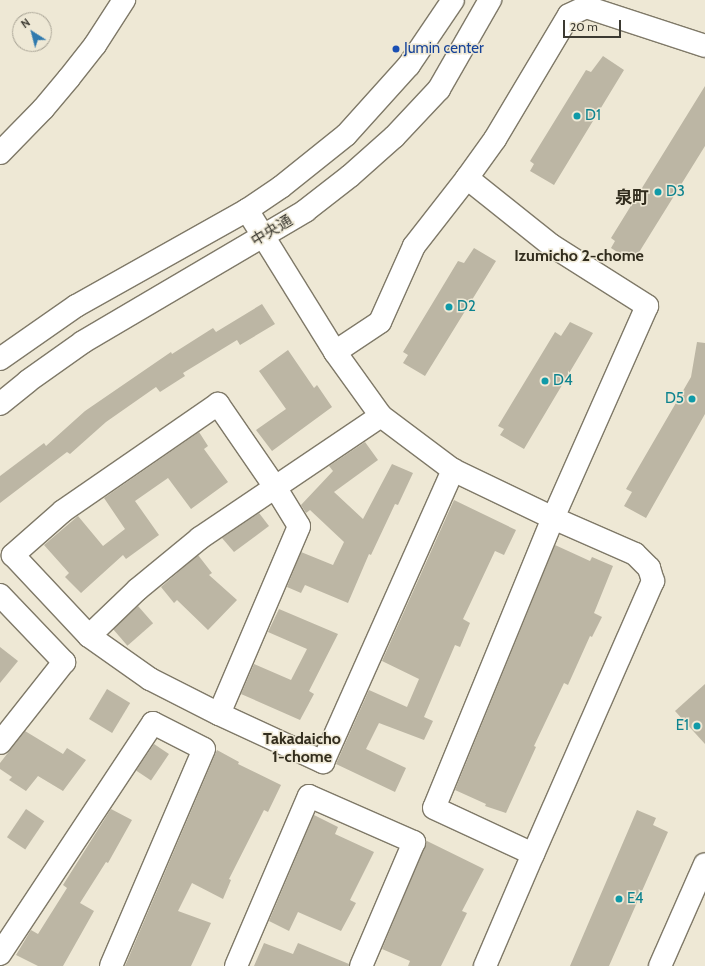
<!DOCTYPE html>
<meta charset="utf-8">
<style>
body{margin:0}
#map{position:relative;width:705px;height:966px;overflow:hidden;background:#eee8d5;font-family:Cabin,"Noto Sans JP",sans-serif}
div>[style]{position:absolute}
[style*='--x']{left:calc(var(--x)*1px);top:calc(var(--y)*1px);width:calc(var(--w)*1px);rotate:calc(var(--a)*1deg)}
.building>*{inset:0;background:#bcb6a4;transform-origin:0 0}
.roads{filter:drop-shadow(1px 0 #7f7968) drop-shadow(-1px 0 #7f7968) drop-shadow(0 1px #7f7968) drop-shadow(0 -1px #7f7968)}
.minor>*{height:22px;margin:-11px;padding:0 11px;transform-origin:11px;border-radius:11px;background:#fff}
.dots>*{width:11px;height:11px;translate:-50% -50%;box-sizing:border-box;border:2px solid #eee8d5;border-radius:50%}
span{translate:-50% -50%;white-space:nowrap;text-align:center;line-height:1.15;-webkit-text-stroke:3px #eee8d5;paint-order:stroke}
.transit-label{font-size:15px;color:#164399}
.left{translate:0 -50%;text-align:left}
.culture-label{font-size:15px;color:#0d838f}
.right{translate:-100% -50%;text-align:right}
.street-label{font-size:15px;color:#3c3a32}
.neighbourhood-label{font-size:16px;color:#322d1e;font-weight:700}
.quarter-label{font-size:17px;color:#322d1e;font-weight:700}
.north{position:absolute;left:12px;top:12px;width:40px;height:40px;box-sizing:border-box;background:#eee8d5;border:1px solid #a7a294;border-radius:50%;rotate:324deg;font-size:11px;font-weight:700;line-height:16px;text-align:center;color:#3c3a32}
.north::after{content:'';display:block;margin:auto;width:14px;height:18px;background:#307aae;clip-path:polygon(50% 0,100% 100%,50% 72%,0 100%)}
.scale{position:absolute;left:563px;top:20px;width:58px;height:18px;box-sizing:border-box;border:2px solid #3c3a32;border-top:0;padding-left:5px;font-size:12px;line-height:14px;white-space:nowrap;color:#3c3a32;-webkit-text-stroke:3px #eee8d5;paint-order:stroke}
</style>
<div id="map">
<div class="building">
<i style="clip-path:polygon(603px 56px,624px 70px,554px 185px,530px 171px,534px 164px,530px 161px,586px 70px,591px 72px)"></i>
<i style="clip-path:polygon(705px 86px,705px 146px,633px 262px,611px 248px,615px 241px,611px 238px)"></i>
<i style="clip-path:polygon(474px 248px,496px 261px,425px 376px,403px 363px,408px 355px,403px 352px,458px 261px,464px 263px)"></i>
<i style="clip-path:polygon(262px 304px,275px 324px,240px 345px,237px 340px,183px 373px,185px 376px,160px 392px,156px 387px,106px 422px,70px 454px,67px 452px,0 503px,0 476px,44px 443px,46px 446px,85px 411px,171px 352px,172px 354px,213px 328px,216px 332px)"></i>
<i style="clip-path:polygon(570px 322px,593px 333px,524px 449px,500px 435px,504px 429px,498px 426px,555px 332px,561px 336px)"></i>
<i style="clip-path:polygon(697px 342px,705px 343px,705px 414px,646px 518px,624px 506px,632px 492px,626px 489px,691px 377px)"></i>
<i style="clip-path:polygon(288px 350px,314px 388px,317px 385px,332px 407px,272px 451px,256px 430px,286px 409px,259px 371px)"></i>
<i style="clip-path:polygon(199px 432px,208px 446px,204px 449px,228px 482px,191px 509px,168px 478px,135px 501px,159px 535px,126px 559px,123px 555px,81px 593px,65px 577px,69px 573px,44px 545px,78px 516px,103px 546px,125px 529px,104px 498px)"></i>
<i style="clip-path:polygon(365px 442px,378px 460px,334px 492px,363px 519px,392px 464px,413px 473px,398px 505px,395px 504px,371px 555px,369px 554px,348px 603px,305px 585px,301px 593px,287px 587px,301px 552px,333px 565px,344px 542px,310px 510px,306px 513px,301px 505px,333px 471px,329px 466px)"></i>
<i style="clip-path:polygon(454px 500px,516px 530px,504px 555px,495px 551px,463px 619px,470px 623px,460px 647px,455px 645px,424px 717px,433px 721px,424px 740px,379px 723px,366px 749px,406px 768px,395px 792px,336px 764px,369px 690px,407px 707px,419px 679px,382px 661px)"></i>
<i style="clip-path:polygon(259px 513px,269px 526px,234px 552px,222px 538px)"></i>
<i style="clip-path:polygon(555px 545px,590px 561px,592px 557px,613px 566px,594px 613px,602px 617px,592px 637px,590px 636px,568px 685px,564px 683px,534px 746px,536px 747px,506px 813px,485px 806px,486px 804px,455px 790px)"></i>
<i style="clip-path:polygon(198px 555px,212px 573px,209px 575px,237px 600px,208px 630px,177px 600px,174px 603px,161px 587px)"></i>
<i style="left:138px;top:606px;width:23px;height:34px;rotate:49deg"></i>
<i style="clip-path:polygon(279px 609px,338px 634px,309px 691px,314px 694px,300px 720px,241px 694px,254px 664px,291px 680px,307px 649px,268px 632px)"></i>
<i style="clip-path:polygon(0 647px,18px 661px,0 683px)"></i>
<i style="clip-path:polygon(705px 684px,705px 744px,675px 711px)"></i>
<i style="left:107px;top:689px;width:27px;height:35px;rotate:31deg"></i>
<i style="clip-path:polygon(25px 731px,63px 754px,67px 748px,86px 760px,63px 791px,38px 776px,26px 791px,9px 780px,12px 777px,0 769px,0 763px)"></i>
<i style="left:154px;top:744px;width:18px;height:32px;rotate:34deg"></i>
<i style="clip-path:polygon(217px 750px,239px 762px,238px 764px,281px 785px,268px 812px,264px 810px,229px 879px,231px 880px,223px 899px,192px 883px,178px 911px,211px 923px,191px 966px,125px 966px)"></i>
<i style="left:26px;top:809px;width:22px;height:34px;rotate:34deg"></i>
<i style="clip-path:polygon(111px 809px,132px 820px,108px 863px,106px 862px,80px 903px,94px 911px,63px 966px,38px 966px,16px 955px,31px 930px,38px 934px,67px 888px,63px 885px)"></i>
<i style="clip-path:polygon(637px 810px,656px 818px,653px 825px,668px 832px,609px 966px,570px 966px)"></i>
<i style="clip-path:polygon(314px 815px,338px 827px,335px 834px,374px 852px,350px 900px,356px 903px,341px 931px,298px 912px,289px 931px,269px 921px)"></i>
<i style="clip-path:polygon(427px 841px,484px 869px,462px 911px,467px 913px,441px 966px,408px 966px,410px 961px,382px 949px)"></i>
<i style="clip-path:polygon(264px 943px,293px 954px,298px 943px,349px 964px,349px 966px,254px 966px)"></i>
</div>
<div class="roads">
<div class="minor">
<i style="--x:0;--y:153;--w:62;--a:-45.7"></i>
<i style="--x:43;--y:109;--w:40;--a:-50"></i>
<i style="--x:69;--y:78;--w:42;--a:-51.8"></i>
<i style="--x:95;--y:45;--w:54;--a:-57.2"></i>
<i style="--x:467;--y:178;--w:107;--a:38.6"></i>
<i style="--x:551;--y:245;--w:114;--a:32.4"></i>
<i style="--x:647;--y:306;--w:232;--a:113.9"></i>
<i style="--x:553;--y:518;--w:313;--a:112.3"></i>
<i style="--x:434;--y:808;--w:109;--a:24.9"></i>
<i style="--x:247;--y:210;--w:167;--a:58.2"></i>
<i style="--x:335;--y:352;--w:79;--a:54.3"></i>
<i style="--x:381;--y:416;--w:90;--a:36.9"></i>
<i style="--x:453;--y:470;--w:111;--a:25.6"></i>
<i style="--x:553;--y:518;--w:90;--a:23.7"></i>
<i style="--x:635;--y:554;--w:20;--a:45"></i>
<i style="--x:649;--y:568;--w:14;--a:73"></i>
<i style="--x:653;--y:581;--w:298;--a:113.7"></i>
<i style="--x:533;--y:854;--w:122;--a:113.2"></i>
<i style="--x:335;--y:352;--w:54;--a:-33.7"></i>
<i style="--x:380;--y:322;--w:83;--a:-65.9"></i>
<i style="--x:414;--y:246;--w:86;--a:-52.1"></i>
<i style="--x:467;--y:178;--w:48;--a:-54.3"></i>
<i style="--x:495;--y:139;--w:144;--a:-59.2"></i>
<i style="--x:569;--y:15;--w:19;--a:-25"></i>
<i style="--x:586;--y:7;--w:125;--a:18.1"></i>
<i style="--x:0;--y:359;--w:93;--a:-34.9"></i>
<i style="--x:76;--y:306;--w:196;--a:-29.3"></i>
<i style="--x:247;--y:210;--w:41;--a:-34.1"></i>
<i style="--x:281;--y:187;--w:83;--a:-38.7"></i>
<i style="--x:346;--y:135;--w:94;--a:-48"></i>
<i style="--x:409;--y:65;--w:78;--a:-55.9"></i>
<i style="--x:0;--y:404;--w:36;--a:-39"></i>
<i style="--x:28;--y:381;--w:67;--a:-35.3"></i>
<i style="--x:83;--y:342;--w:258;--a:-30.5"></i>
<i style="--x:305;--y:211;--w:57;--a:-37.9"></i>
<i style="--x:350;--y:176;--w:59;--a:-41.6"></i>
<i style="--x:394;--y:137;--w:66;--a:-46.8"></i>
<i style="--x:439;--y:89;--w:103;--a:-60.2"></i>
<i style="--x:0;--y:595;--w:93;--a:46.3"></i>
<i style="--x:64;--y:662;--w:103;--a:128.3"></i>
<i style="--x:89;--y:636;--w:68;--a:-43.8"></i>
<i style="--x:138;--y:589;--w:80;--a:-39.4"></i>
<i style="--x:200;--y:538;--w:218;--a:-34"></i>
<i style="--x:219;--y:714;--w:204;--a:-66.9"></i>
<i style="--x:299;--y:526;--w:46;--a:-121.6"></i>
<i style="--x:275;--y:487;--w:101;--a:-124.5"></i>
<i style="--x:218;--y:404;--w:188;--a:145.4"></i>
<i style="--x:63;--y:511;--w:67;--a:138.7"></i>
<i style="--x:13;--y:555;--w:111;--a:46.8"></i>
<i style="--x:89;--y:636;--w:75;--a:35.2"></i>
<i style="--x:150;--y:679;--w:77;--a:26.9"></i>
<i style="--x:219;--y:714;--w:115;--a:24.8"></i>
<i style="--x:323;--y:762;--w:320;--a:-66"></i>
<i style="--x:0;--y:954;--w:277;--a:-56.5"></i>
<i style="--x:153;--y:723;--w:57;--a:27"></i>
<i style="--x:204;--y:749;--w:236;--a:113.2"></i>
<i style="--x:236;--y:966;--w:185;--a:-66.8"></i>
<i style="--x:309;--y:796;--w:115;--a:23.7"></i>
<i style="--x:414;--y:842;--w:135;--a:113.1"></i>
<i style="--x:660;--y:966;--w:111;--a:-66.2"></i>
</div>
</div>
<div class="dots">
<i style="left:396px;top:49px;background:#1a4fb4"></i>
<i style="left:577px;top:116px;background:#0f9aa8"></i>
<i style="left:658px;top:192px;background:#0f9aa8"></i>
<i style="left:449px;top:307px;background:#0f9aa8"></i>
<i style="left:545px;top:381px;background:#0f9aa8"></i>
<i style="left:692px;top:399px;background:#0f9aa8"></i>
<i style="left:697px;top:726px;background:#0f9aa8"></i>
<i style="left:619px;top:899px;background:#0f9aa8"></i>
</div>
<div class="transit-label">
<span class="left" style="left:404px;top:49px">Jumin center</span>
</div>
<div class="culture-label">
<span class="left" style="left:585px;top:116px">D1</span>
<span class="left" style="left:666px;top:192px">D3</span>
<span class="left" style="left:457px;top:307px">D2</span>
<span class="left" style="left:553px;top:381px">D4</span>
<span class="right" style="left:684px;top:399px">D5</span>
<span class="right" style="left:689px;top:726px">E1</span>
<span class="left" style="left:627px;top:899px">E4</span>
</div>
<div class="street-label">
<span style="left:272px;top:231px;rotate:-31deg">中央通</span>
</div>
<div class="neighbourhood-label">
<span style="left:579px;top:256px">Izumicho 2-chome</span>
<span style="left:302px;top:748px">Takadaicho<br>1-chome</span>
</div>
<div class="quarter-label">
<span style="left:632px;top:198px">泉町</span>
</div>
<div class="north">N</div>
<div class="scale">20 m</div>
</div>
